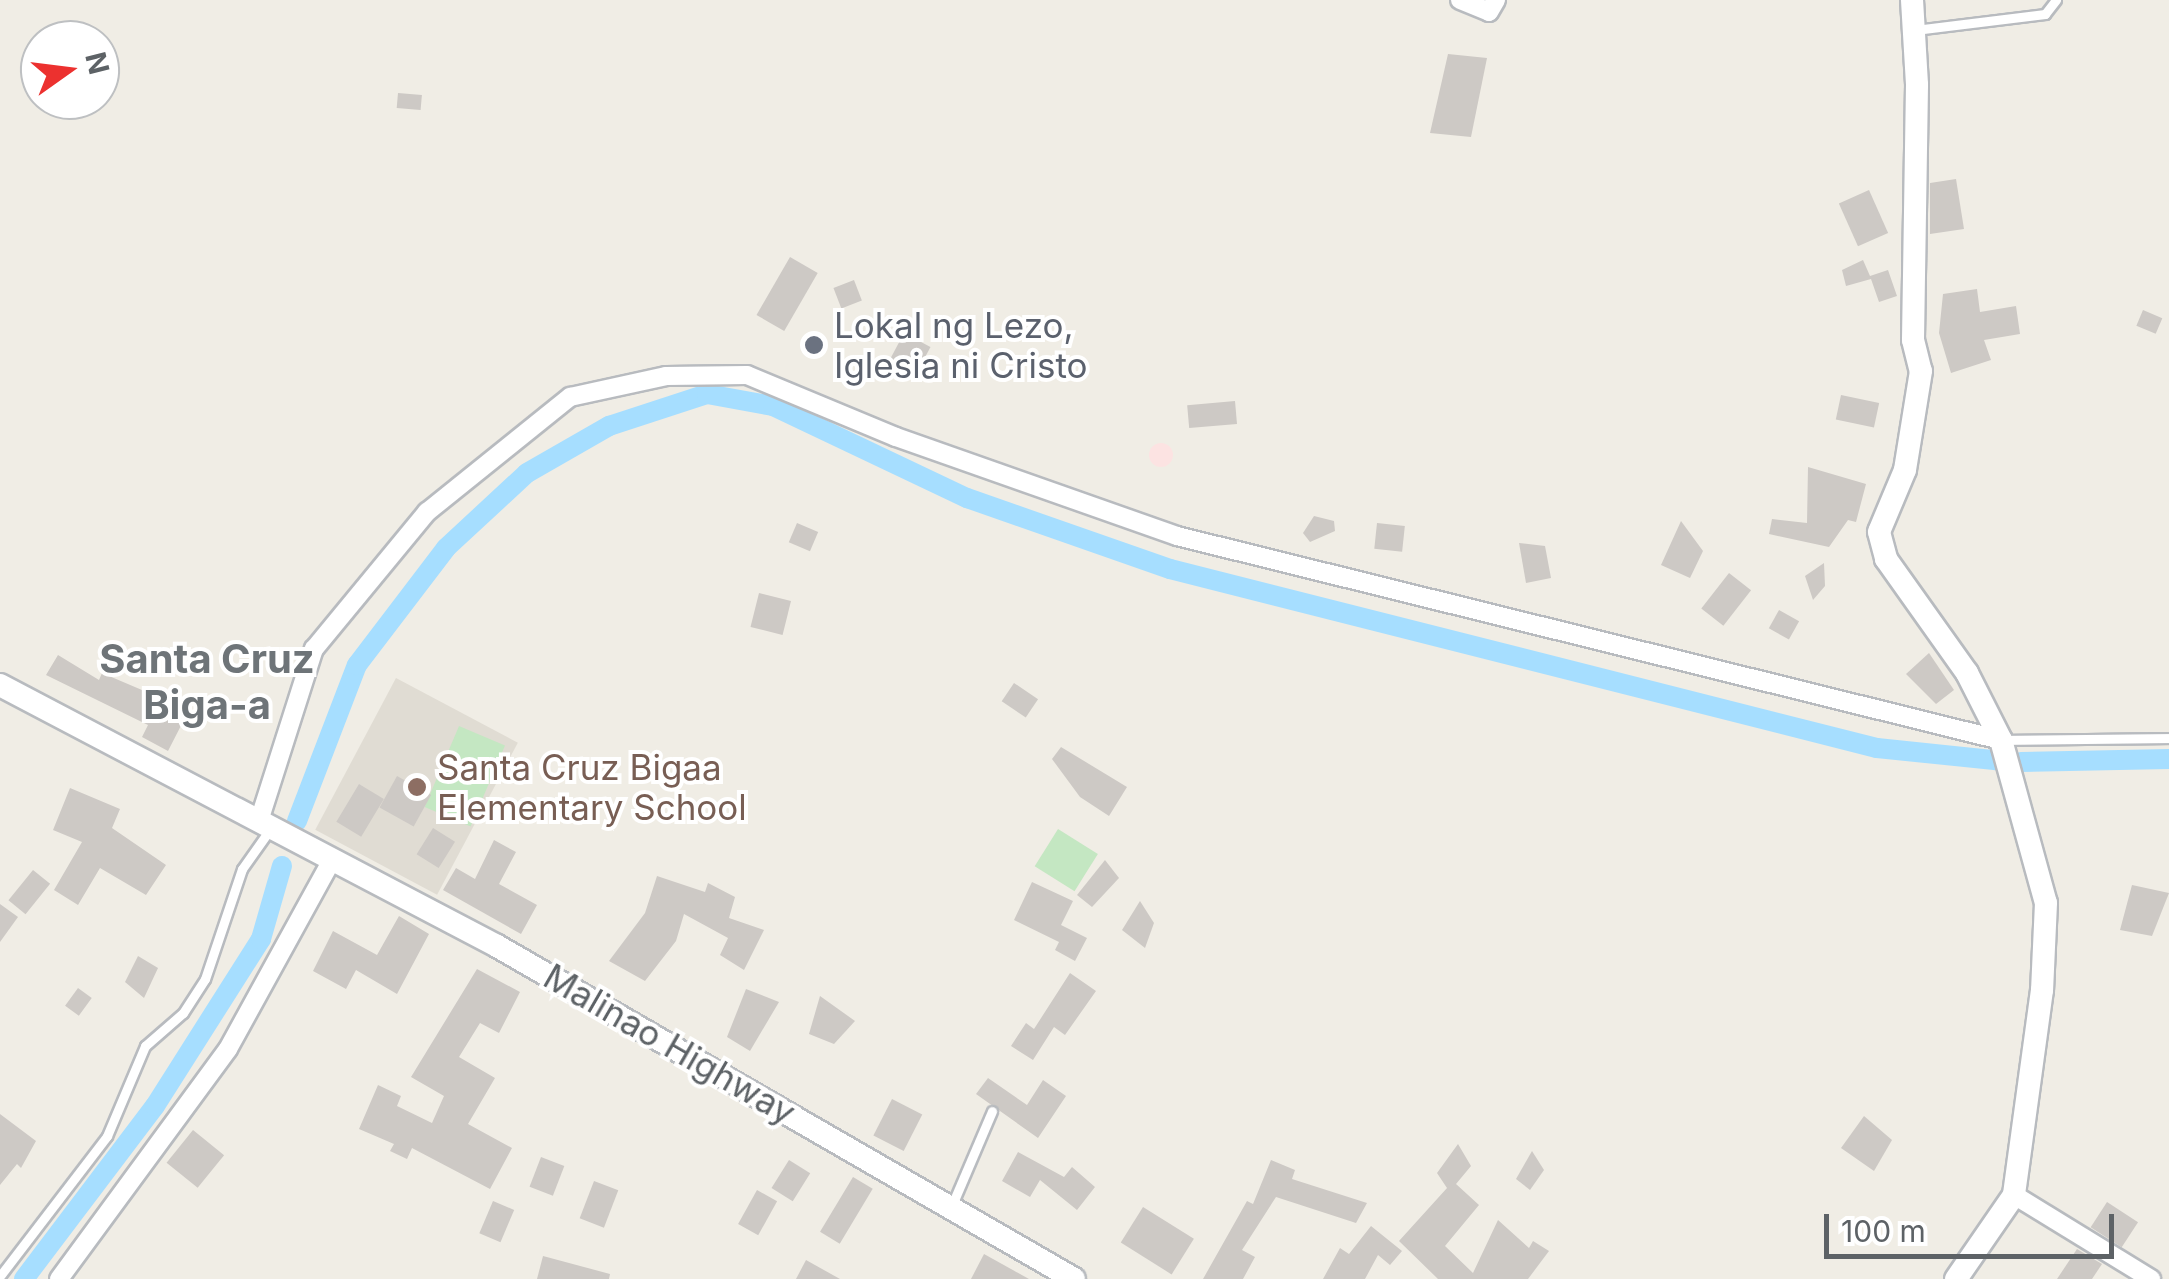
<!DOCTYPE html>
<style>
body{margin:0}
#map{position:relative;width:2169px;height:1279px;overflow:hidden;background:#f0ede5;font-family:Inter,sans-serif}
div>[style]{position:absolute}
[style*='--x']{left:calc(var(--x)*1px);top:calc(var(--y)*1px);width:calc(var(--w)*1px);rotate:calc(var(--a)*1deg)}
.education>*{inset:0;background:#e0dcd3;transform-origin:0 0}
.medical>*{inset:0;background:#fce3e2}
.round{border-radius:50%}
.green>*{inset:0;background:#c4e7c2;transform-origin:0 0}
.canal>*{height:20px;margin:-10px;padding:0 10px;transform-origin:10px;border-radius:10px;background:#a6deff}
.building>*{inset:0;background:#cdc9c5;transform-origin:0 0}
.roads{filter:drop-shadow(2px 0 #b8bbbf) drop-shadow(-2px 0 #b8bbbf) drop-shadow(0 2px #b8bbbf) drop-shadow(0 -2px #b8bbbf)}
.lane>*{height:9px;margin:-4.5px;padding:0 4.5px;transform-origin:4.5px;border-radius:4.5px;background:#fff}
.street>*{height:18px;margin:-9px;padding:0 9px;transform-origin:9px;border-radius:9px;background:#fff}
.secondary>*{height:22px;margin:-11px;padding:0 11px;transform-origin:11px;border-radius:11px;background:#fff}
.dots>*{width:28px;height:28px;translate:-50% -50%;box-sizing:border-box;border:5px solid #fff;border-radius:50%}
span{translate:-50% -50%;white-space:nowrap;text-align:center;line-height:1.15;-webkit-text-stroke:8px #fff;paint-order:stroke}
.worship-label{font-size:35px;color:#5b616d}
.left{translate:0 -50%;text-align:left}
.education-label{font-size:35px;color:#785e54}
.street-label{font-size:35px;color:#5d6266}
.quarter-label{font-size:40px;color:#6e7478;font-weight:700}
.north{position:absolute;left:20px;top:20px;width:100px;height:100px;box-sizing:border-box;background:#fff;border:2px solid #bec0c2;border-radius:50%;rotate:76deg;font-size:28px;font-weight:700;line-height:40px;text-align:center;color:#5d6266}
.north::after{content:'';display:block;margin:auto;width:35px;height:45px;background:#ec312f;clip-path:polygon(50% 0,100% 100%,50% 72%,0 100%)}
.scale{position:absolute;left:1824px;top:1214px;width:290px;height:45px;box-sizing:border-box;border:5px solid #5d6266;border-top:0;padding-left:12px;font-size:30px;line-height:35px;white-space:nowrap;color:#5d6266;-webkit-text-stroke:8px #fff;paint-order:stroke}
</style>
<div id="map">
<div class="education">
<i style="left:396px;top:678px;width:138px;height:172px;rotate:28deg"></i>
</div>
<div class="medical">
<i class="round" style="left:1149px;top:443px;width:24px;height:24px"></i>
</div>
<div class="green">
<i style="left:459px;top:726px;width:50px;height:88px;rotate:23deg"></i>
<i style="left:1058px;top:829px;width:47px;height:44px;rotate:32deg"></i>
</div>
<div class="canal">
<i style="--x:2021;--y:762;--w:148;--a:-1.2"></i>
<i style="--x:297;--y:821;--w:167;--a:-69"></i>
<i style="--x:357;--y:665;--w:147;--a:-52.7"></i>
<i style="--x:446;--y:548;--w:110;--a:-42.8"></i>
<i style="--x:527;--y:473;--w:95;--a:-29.8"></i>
<i style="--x:609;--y:426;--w:103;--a:-18.1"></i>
<i style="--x:707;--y:394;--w:67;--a:10.3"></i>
<i style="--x:773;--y:406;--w:215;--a:25.4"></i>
<i style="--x:967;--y:498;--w:215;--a:19.3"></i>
<i style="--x:1170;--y:569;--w:729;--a:14.21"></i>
<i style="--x:1877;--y:748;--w:118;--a:5.9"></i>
<i style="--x:24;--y:1279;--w:217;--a:-52.9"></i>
<i style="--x:155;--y:1106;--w:198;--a:-57.6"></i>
<i style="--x:261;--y:939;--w:76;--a:-74"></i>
</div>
<div class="building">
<i style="clip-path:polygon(1448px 54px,1487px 58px,1471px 137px,1430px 133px)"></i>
<i style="left:398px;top:93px;width:24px;height:15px;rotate:5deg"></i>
<i style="clip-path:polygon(1956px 179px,1964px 229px,1930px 234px,1930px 183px)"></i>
<i style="left:1869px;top:190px;width:47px;height:33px;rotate:66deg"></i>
<i style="left:790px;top:257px;width:32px;height:67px;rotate:30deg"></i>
<i style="clip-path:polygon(1863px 260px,1870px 276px,1888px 270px,1897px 296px,1879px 302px,1871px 279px,1846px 286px,1842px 270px)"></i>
<i style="left:854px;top:280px;width:22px;height:22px;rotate:69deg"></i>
<i style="clip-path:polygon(1977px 289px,1980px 312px,2016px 306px,2020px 334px,1984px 340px,1991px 360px,1951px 373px,1939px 333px,1943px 294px)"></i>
<i style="left:2143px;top:310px;width:21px;height:17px;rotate:23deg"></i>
<i style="left:904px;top:333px;width:30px;height:34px;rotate:28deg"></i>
<i style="left:1841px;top:395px;width:39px;height:25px;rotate:12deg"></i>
<i style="left:1235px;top:401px;width:23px;height:48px;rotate:85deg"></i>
<i style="clip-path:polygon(1808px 467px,1866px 484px,1856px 522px,1848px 520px,1829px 547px,1769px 534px,1772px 519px,1807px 523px)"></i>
<i style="clip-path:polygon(1314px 516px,1334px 521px,1335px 531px,1310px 542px,1303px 533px)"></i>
<i style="clip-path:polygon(1681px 521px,1703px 551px,1690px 578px,1661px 565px)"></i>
<i style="left:797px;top:523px;width:23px;height:21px;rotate:23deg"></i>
<i style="left:1377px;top:523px;width:28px;height:26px;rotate:6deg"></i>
<i style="clip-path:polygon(1519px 543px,1545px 546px,1551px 578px,1526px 583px)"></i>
<i style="clip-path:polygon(1824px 563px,1825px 586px,1813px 600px,1805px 576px)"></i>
<i style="left:1729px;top:573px;width:28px;height:45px;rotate:38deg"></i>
<i style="left:759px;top:593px;width:33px;height:35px;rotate:14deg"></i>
<i style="left:1779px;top:610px;width:23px;height:21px;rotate:29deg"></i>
<i style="clip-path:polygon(1929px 653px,1954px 690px,1936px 704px,1906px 674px)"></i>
<i style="clip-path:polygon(58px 655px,99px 680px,102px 673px,189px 710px,168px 751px,142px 737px,148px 725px,46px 675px)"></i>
<i style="left:1014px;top:683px;width:29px;height:22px;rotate:34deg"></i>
<i style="clip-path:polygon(1061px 747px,1127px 787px,1109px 816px,1080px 797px,1052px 759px)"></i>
<i style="left:397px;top:776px;width:39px;height:36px;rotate:29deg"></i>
<i style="left:359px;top:784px;width:29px;height:44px;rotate:31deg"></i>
<i style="clip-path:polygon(70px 788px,120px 809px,112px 828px,166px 865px,146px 895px,100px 868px,78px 905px,54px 890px,82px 842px,53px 830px)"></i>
<i style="left:433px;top:828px;width:26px;height:31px;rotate:32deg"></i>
<i style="clip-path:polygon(494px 840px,516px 852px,499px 884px,537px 905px,521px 934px,443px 890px,456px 868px,475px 879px)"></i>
<i style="clip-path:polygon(1105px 860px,1119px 878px,1092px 907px,1077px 895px)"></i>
<i style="left:33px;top:870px;width:22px;height:39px;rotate:39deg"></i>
<i style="clip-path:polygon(657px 876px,705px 892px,708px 883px,735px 897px,729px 918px,764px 930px,744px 970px,720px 955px,728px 938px,684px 914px,676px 941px,645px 981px,609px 961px,645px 913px)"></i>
<i style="clip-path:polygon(1032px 882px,1073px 901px,1061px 925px,1087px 938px,1075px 961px,1055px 950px,1059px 942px,1014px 920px)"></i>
<i style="clip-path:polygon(2132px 885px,2169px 893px,2152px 936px,2120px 930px)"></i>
<i style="clip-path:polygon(1140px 901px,1154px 923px,1145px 948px,1122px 930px)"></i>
<i style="clip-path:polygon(0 904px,18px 917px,0 942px)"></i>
<i style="clip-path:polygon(399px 916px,429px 934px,397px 994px,356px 970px,346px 989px,313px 971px,333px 931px,377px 955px)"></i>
<i style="clip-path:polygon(138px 956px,158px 968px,144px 998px,125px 982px)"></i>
<i style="clip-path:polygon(477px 969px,520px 992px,499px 1033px,480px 1023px,459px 1057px,495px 1078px,468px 1124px,512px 1148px,490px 1189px,412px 1148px,407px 1159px,390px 1151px,394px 1144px,359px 1129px,378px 1085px,401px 1096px,397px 1106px,432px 1123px,444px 1096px,411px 1077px)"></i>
<i style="clip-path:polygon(1070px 973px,1096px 991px,1065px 1035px,1054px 1027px,1033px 1060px,1011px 1046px,1026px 1023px,1034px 1029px)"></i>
<i style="left:78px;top:988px;width:17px;height:22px;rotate:36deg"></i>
<i style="clip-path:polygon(746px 989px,779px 1002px,750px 1051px,727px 1037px)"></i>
<i style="clip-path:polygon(820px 996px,855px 1021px,834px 1044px,809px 1034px)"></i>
<i style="clip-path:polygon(988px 1078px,1027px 1105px,1043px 1080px,1066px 1096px,1038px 1138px,976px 1094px)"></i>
<i style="left:892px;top:1099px;width:34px;height:41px;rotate:27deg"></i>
<i style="clip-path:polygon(0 1114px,36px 1141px,21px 1168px,17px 1164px,0 1185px)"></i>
<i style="clip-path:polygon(1864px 1116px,1892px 1140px,1874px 1171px,1841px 1148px)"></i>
<i style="left:193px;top:1130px;width:40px;height:42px;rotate:39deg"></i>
<i style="clip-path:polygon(1458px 1144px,1471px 1166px,1456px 1184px,1479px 1205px,1445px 1246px,1473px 1273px,1498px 1220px,1529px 1248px,1533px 1241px,1549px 1251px,1528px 1279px,1438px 1279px,1399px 1241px,1447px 1188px,1437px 1173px)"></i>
<i style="clip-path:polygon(1532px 1151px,1544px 1170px,1530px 1190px,1516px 1179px)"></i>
<i style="clip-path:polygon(1018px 1152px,1064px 1177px,1072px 1167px,1095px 1187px,1077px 1210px,1040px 1180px,1030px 1197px,1002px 1181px)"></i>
<i style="left:541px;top:1157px;width:25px;height:32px;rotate:21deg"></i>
<i style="left:789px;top:1160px;width:25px;height:33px;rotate:32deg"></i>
<i style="clip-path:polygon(1271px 1160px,1295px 1170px,1292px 1179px,1367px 1203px,1356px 1223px,1276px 1197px,1242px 1250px,1255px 1257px,1243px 1279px,1203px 1279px,1247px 1201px,1253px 1204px)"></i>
<i style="left:853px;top:1177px;width:23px;height:64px;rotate:31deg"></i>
<i style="left:594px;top:1181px;width:26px;height:40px;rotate:21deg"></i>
<i style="left:757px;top:1190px;width:23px;height:39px;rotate:29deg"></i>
<i style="left:493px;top:1201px;width:23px;height:35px;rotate:23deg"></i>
<i style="left:2107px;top:1202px;width:37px;height:30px;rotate:33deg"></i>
<i style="left:1143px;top:1207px;width:60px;height:42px;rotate:32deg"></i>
<i style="clip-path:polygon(1371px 1226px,1402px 1251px,1390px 1265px,1378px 1255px,1365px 1279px,1323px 1279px,1340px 1248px,1349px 1254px)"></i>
<i style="clip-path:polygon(2077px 1249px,2102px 1264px,2092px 1279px,2057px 1279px)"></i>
<i style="clip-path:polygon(984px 1254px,1029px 1279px,971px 1279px)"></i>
<i style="clip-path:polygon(543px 1256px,610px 1274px,609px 1279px,537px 1279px)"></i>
<i style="clip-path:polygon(806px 1260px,840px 1279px,796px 1279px)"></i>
</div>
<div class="roads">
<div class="lane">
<i style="--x:1915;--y:30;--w:131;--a:-7"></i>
<i style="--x:2045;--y:14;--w:18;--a:-52"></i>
<i style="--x:2002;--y:740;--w:167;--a:-0.7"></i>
<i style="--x:952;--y:1205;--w:102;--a:-66.9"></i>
<i style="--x:0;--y:1276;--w:176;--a:-52.6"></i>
<i style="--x:107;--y:1136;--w:98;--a:-67.1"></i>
<i style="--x:145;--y:1046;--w:50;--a:-41"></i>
<i style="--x:183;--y:1013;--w:40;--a:-57.1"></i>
<i style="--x:205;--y:979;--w:116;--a:-71.4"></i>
<i style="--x:242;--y:869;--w:50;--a:-54.7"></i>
</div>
<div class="street">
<i style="--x:1460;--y:0;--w:31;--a:22"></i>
<i style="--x:1489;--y:12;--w:14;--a:-60"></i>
<i style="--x:259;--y:821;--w:181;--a:-72.3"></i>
<i style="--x:314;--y:649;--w:178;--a:-50.5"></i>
<i style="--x:427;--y:512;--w:184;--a:-38.8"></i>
<i style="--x:570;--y:397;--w:98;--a:-12.3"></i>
<i style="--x:666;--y:376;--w:81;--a:-0.7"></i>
<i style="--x:747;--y:375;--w:161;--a:22.6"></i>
<i style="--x:896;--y:437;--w:298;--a:19.4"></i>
<i style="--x:1177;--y:536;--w:849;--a:13.91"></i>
<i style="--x:2014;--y:1195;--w:161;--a:31.5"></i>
<i style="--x:59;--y:1279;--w:285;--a:-53.7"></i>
<i style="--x:228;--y:1049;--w:216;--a:-61.2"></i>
</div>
<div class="secondary">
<i style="--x:1912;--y:0;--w:85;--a:86.6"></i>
<i style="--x:1917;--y:85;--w:255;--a:90.9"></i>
<i style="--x:1913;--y:340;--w:32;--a:76"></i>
<i style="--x:1921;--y:371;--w:100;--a:99.2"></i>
<i style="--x:1905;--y:470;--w:67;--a:112.8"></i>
<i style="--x:1879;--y:532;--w:28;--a:75"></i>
<i style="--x:1886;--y:559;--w:140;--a:54.6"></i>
<i style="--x:1967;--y:673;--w:75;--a:63.1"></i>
<i style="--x:2001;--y:740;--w:169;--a:74.6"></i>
<i style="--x:2046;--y:903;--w:87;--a:92.6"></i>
<i style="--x:2042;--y:990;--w:207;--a:97.8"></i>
<i style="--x:2014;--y:1195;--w:102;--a:124.6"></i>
<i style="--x:0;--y:685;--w:561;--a:27.71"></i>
<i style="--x:497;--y:946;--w:666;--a:29.99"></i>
</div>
</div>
<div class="dots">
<i style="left:814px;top:345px;background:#6b7280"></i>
<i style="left:417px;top:787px;background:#8d6e63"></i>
</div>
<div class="worship-label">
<span class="left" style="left:834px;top:345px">Lokal ng Lezo,<br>Iglesia ni Cristo</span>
</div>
<div class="education-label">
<span class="left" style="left:437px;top:787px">Santa Cruz Bigaa<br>Elementary School</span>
</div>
<div class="street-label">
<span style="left:670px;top:1044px;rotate:30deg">Malinao Highway</span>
</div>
<div class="quarter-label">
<span style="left:207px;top:682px">Santa Cruz<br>Biga-a</span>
</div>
<div class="north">N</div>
<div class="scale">100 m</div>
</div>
